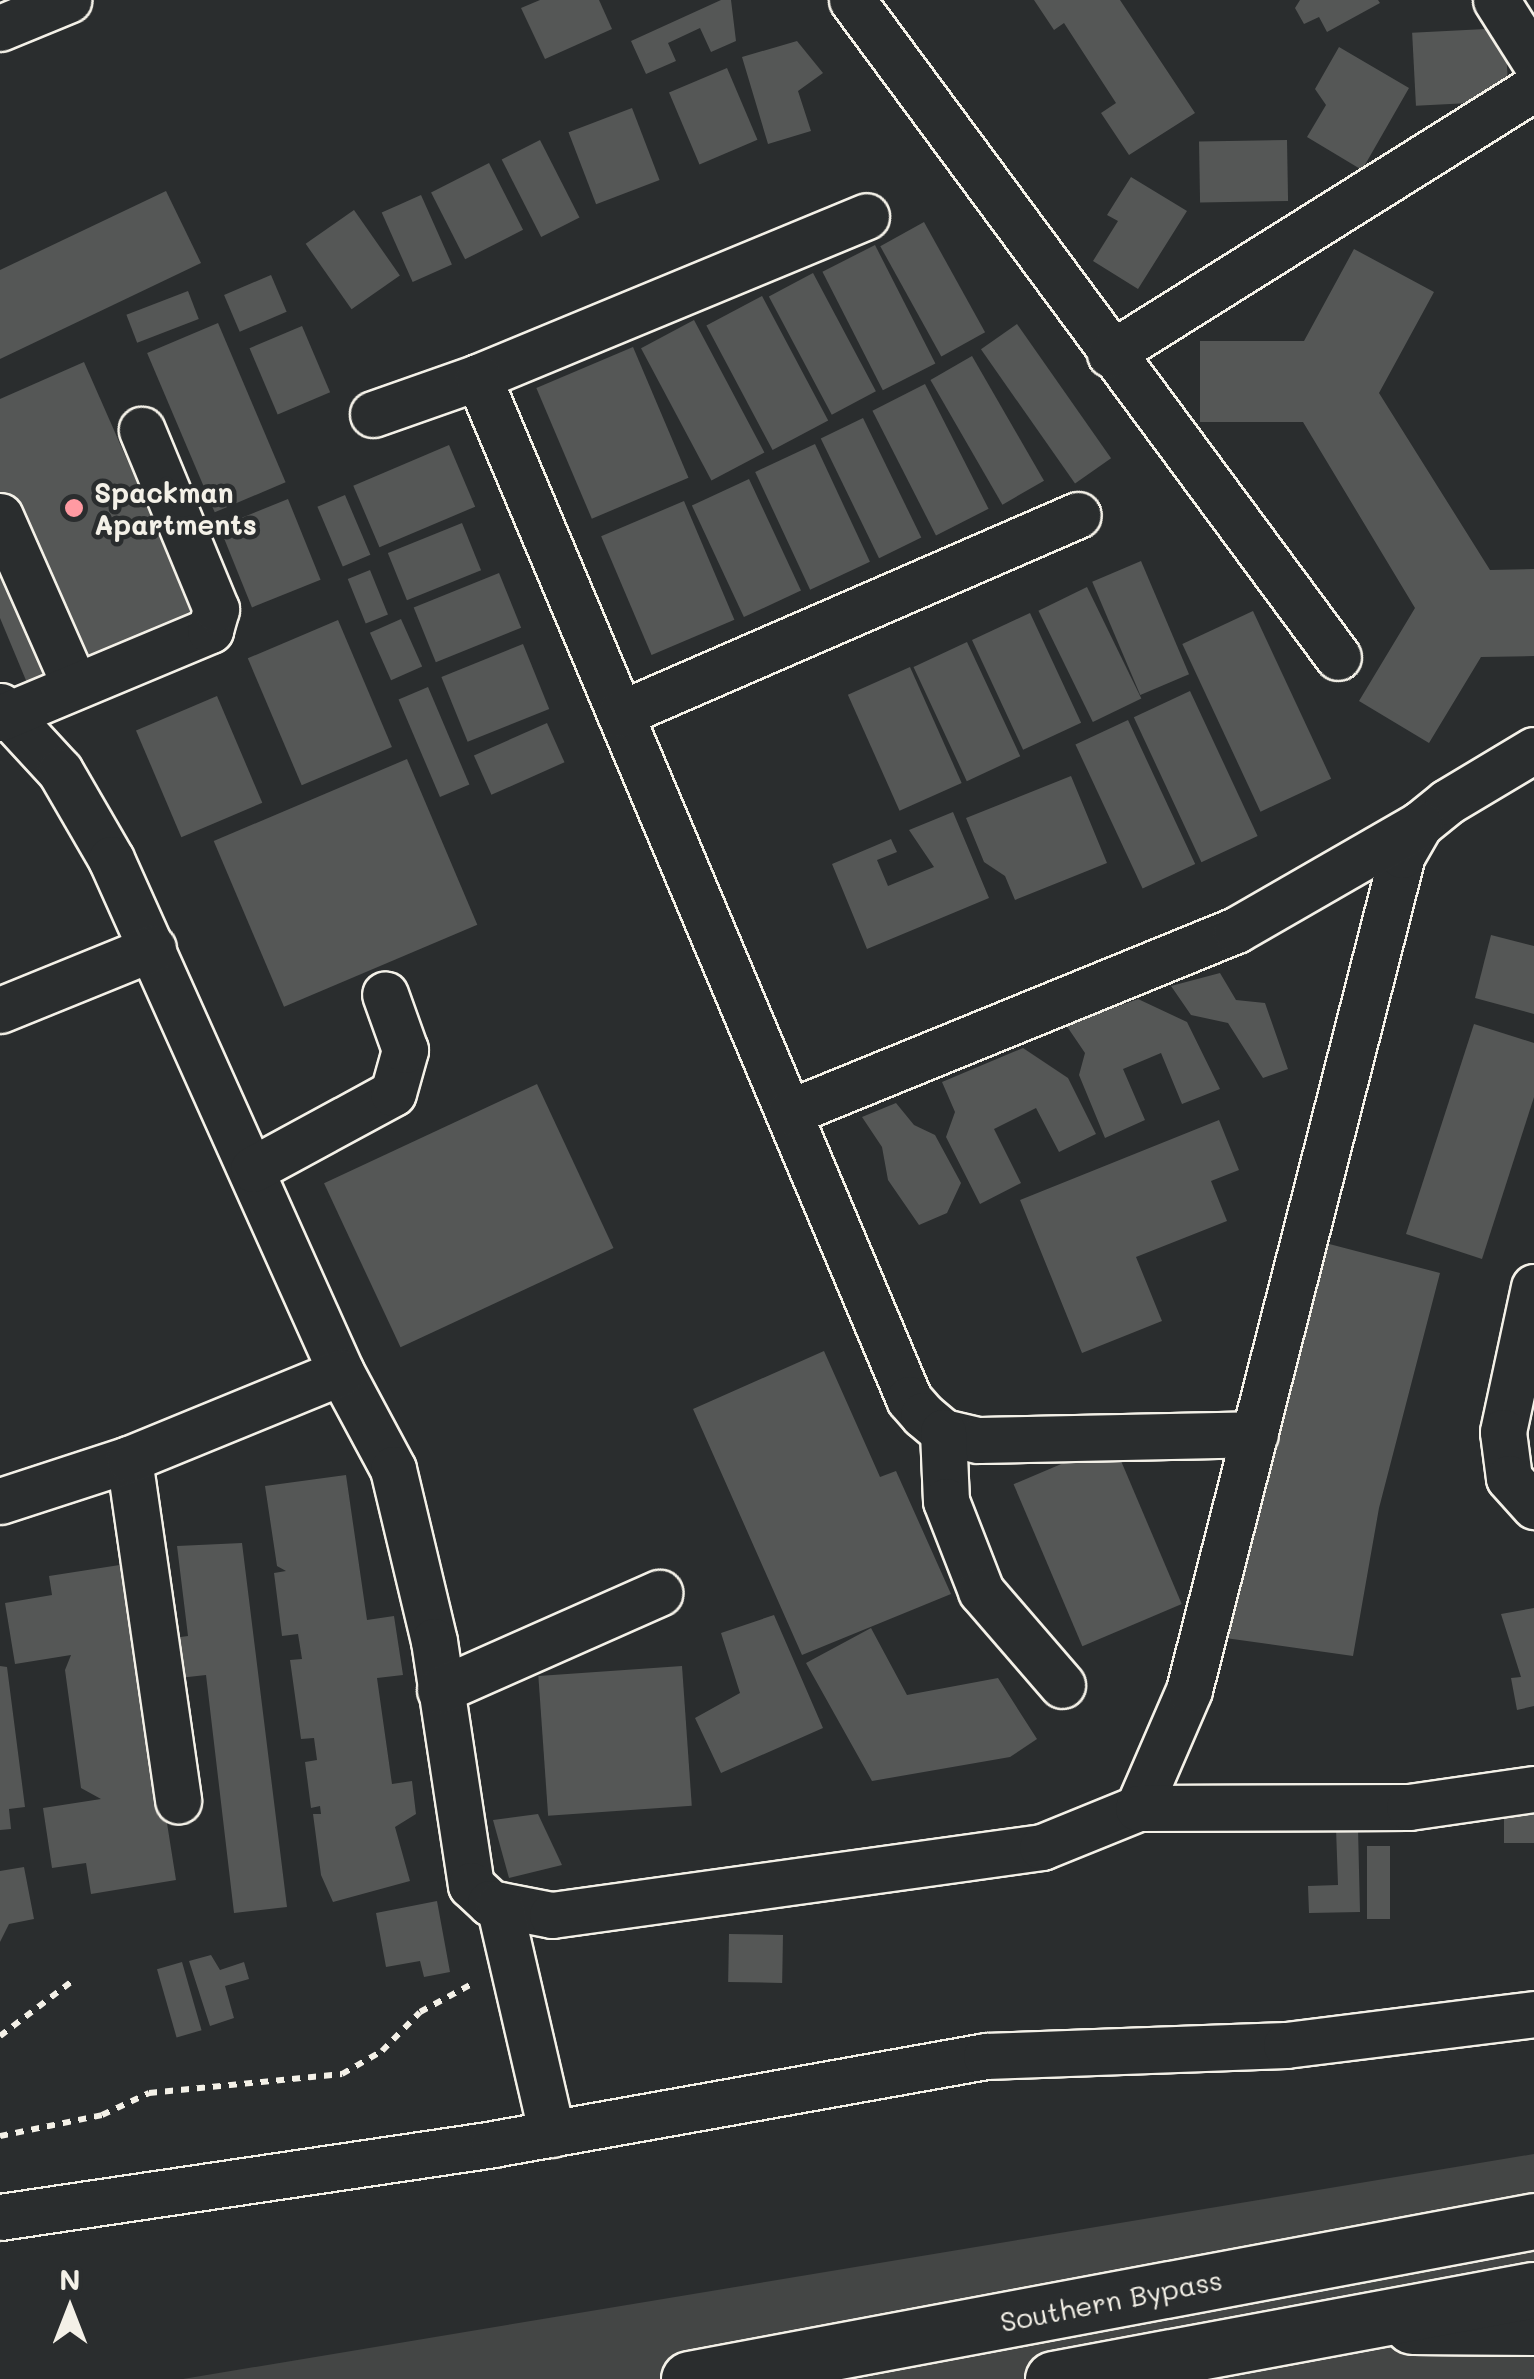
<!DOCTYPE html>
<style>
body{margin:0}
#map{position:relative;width:1534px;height:2379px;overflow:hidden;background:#2a2d2e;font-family:Mali,sans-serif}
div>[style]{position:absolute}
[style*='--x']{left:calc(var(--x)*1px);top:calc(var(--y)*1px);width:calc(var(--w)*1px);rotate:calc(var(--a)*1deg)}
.green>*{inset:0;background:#444645}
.building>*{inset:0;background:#555756;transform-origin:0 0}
.path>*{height:6px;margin-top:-3px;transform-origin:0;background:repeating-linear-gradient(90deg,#f4f1e8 0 8px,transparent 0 16px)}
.roads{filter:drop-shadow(2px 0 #f4f1e8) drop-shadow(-2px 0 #f4f1e8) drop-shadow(0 2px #f4f1e8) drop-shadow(0 -2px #f4f1e8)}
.minor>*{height:45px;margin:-22.5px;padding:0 22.5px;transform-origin:22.5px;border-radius:22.5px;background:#2a2d2e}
.major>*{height:55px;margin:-27.5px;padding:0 27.5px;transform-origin:27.5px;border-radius:27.5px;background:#2a2d2e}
.highway>*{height:55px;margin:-27.5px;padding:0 27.5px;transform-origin:27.5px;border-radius:27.5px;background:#2a2d2e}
.dots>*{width:28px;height:28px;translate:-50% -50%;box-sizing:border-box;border:5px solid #2a2d2e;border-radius:50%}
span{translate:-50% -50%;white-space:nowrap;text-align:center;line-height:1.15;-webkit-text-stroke:9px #2a2d2e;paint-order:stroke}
.poi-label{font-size:28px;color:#f4f1e8;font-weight:700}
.left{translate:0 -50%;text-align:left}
.street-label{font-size:28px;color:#f4f1e8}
.north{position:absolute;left:20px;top:2259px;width:100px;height:100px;-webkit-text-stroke:8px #2a2d2e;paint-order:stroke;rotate:0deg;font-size:28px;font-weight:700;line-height:40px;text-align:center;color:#f4f1e8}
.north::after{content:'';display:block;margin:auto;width:35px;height:45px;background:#f4f1e8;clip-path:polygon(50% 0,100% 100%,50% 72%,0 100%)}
</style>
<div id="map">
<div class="green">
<i style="clip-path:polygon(1534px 2154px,1534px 2379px,183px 2379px)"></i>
</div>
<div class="building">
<i style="clip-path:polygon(540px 0,599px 0,612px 29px,545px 59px,521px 8px)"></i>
<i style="clip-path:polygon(721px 0,731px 0,736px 41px,711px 52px,700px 28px,668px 43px,676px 61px,646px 74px,631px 41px)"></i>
<i style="clip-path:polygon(1034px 0,1120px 0,1195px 113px,1129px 155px,1101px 113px,1116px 103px,1064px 23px,1054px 30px)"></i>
<i style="clip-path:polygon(1300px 0,1378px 0,1380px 3px,1327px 32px,1319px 17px,1304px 24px,1295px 8px)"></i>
<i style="left:1505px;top:28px;width:73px;height:93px;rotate:87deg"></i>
<i style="clip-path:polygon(797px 41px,823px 73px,798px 91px,811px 131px,768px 144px,742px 57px)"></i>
<i style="clip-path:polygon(1339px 47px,1409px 88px,1362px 170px,1307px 137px,1326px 105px,1315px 89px)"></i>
<i style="left:727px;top:68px;width:78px;height:63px;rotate:67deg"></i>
<i style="left:632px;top:108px;width:77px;height:68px;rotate:69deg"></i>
<i style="left:540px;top:140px;width:87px;height:43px;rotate:63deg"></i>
<i style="left:1287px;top:140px;width:61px;height:88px;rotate:89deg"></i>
<i style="left:489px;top:163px;width:75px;height:65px;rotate:63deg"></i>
<i style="clip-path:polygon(1131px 177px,1187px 211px,1138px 289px,1093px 261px,1118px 221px,1107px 215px)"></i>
<i style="clip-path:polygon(166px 191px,201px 263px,0 359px,0 270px)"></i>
<i style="left:421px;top:195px;width:76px;height:43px;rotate:66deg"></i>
<i style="left:354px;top:210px;width:80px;height:59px;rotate:55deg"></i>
<i style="left:924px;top:222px;width:126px;height:50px;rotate:61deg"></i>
<i style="left:875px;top:245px;width:133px;height:59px;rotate:63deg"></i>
<i style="clip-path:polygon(1354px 249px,1434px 292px,1379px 393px,1490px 570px,1534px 569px,1534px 656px,1481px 657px,1429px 743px,1359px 701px,1415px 608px,1303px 422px,1200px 422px,1200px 341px,1304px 341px)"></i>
<i style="left:813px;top:273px;width:134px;height:50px;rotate:62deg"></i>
<i style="left:271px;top:275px;width:40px;height:51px;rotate:67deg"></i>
<i style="left:188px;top:291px;width:30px;height:66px;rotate:69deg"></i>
<i style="left:762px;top:296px;width:141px;height:63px;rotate:62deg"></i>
<i style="left:694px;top:320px;width:150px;height:60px;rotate:62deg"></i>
<i style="left:218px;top:323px;width:173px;height:77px;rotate:67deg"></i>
<i style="left:1017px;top:324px;width:164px;height:44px;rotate:55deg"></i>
<i style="left:302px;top:326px;width:72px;height:57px;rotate:67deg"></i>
<i style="left:633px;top:347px;width:142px;height:105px;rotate:67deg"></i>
<i style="left:972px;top:356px;width:144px;height:48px;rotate:60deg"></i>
<i style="clip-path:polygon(84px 362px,198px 621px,30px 690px,0 618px,0 399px)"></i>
<i style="left:925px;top:384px;width:140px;height:59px;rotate:63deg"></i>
<i style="left:863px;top:418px;width:133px;height:47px;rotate:64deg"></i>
<i style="left:815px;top:444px;width:130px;height:66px;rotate:65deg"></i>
<i style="left:449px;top:445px;width:67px;height:104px;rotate:67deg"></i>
<i style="left:749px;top:479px;width:123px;height:63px;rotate:65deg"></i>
<i style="left:345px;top:495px;width:65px;height:30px;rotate:67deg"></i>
<i style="left:288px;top:499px;width:87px;height:74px;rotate:68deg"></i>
<i style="left:684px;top:501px;width:129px;height:90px;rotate:67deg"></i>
<i style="left:462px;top:523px;width:51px;height:80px;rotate:68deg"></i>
<i style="left:1141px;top:561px;width:123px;height:53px;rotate:67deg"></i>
<i style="left:370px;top:570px;width:48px;height:24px;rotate:68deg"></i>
<i style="left:499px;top:573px;width:59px;height:92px;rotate:68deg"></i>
<i style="left:1087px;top:587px;width:124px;height:54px;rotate:64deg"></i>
<i style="left:1253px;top:611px;width:185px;height:78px;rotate:65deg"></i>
<i style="left:1030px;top:613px;width:121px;height:64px;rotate:65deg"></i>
<i style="left:401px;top:619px;width:52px;height:34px;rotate:66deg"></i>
<i style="left:338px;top:620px;width:138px;height:98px;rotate:67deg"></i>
<i style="left:967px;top:642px;width:126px;height:59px;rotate:65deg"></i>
<i style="left:523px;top:644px;width:70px;height:88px;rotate:68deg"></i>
<i style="left:910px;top:667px;width:127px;height:68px;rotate:66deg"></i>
<i style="left:428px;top:687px;width:106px;height:32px;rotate:67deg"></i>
<i style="left:1190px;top:691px;width:160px;height:62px;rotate:65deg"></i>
<i style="left:217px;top:696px;width:116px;height:88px;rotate:67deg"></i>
<i style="left:1128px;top:720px;width:159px;height:58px;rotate:65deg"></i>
<i style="left:547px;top:723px;width:43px;height:80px;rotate:66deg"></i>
<i style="left:407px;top:759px;width:180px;height:210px;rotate:67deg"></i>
<i style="clip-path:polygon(1071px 776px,1107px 863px,1015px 900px,1005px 876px,984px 862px,966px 818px)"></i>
<i style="clip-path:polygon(953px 812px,989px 898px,867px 949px,832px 864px,891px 839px,897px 852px,877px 860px,888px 886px,934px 867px,909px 830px)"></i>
<i style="clip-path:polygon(1491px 935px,1534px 946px,1534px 1014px,1475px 998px)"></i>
<i style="clip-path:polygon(1220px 973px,1236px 1000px,1265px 1003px,1288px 1069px,1263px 1078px,1228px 1023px,1191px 1015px,1171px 986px)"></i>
<i style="clip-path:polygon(1138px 999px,1187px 1022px,1220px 1089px,1182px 1104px,1161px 1053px,1123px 1069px,1145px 1120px,1105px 1138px,1079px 1075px,1085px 1053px,1066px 1025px)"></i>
<i style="clip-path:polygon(1474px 1024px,1534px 1043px,1534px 1097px,1482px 1259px,1406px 1234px)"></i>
<i style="clip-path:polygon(1023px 1048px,1068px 1078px,1096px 1134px,1059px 1152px,1036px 1108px,994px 1129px,1021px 1183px,980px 1204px,946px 1137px,955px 1112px,942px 1082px)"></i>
<i style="left:537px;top:1084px;width:181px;height:235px;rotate:65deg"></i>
<i style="clip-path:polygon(896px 1103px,914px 1125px,935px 1135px,961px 1183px,947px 1213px,919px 1225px,888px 1180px,882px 1147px,862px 1117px)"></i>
<i style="clip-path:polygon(1219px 1120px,1239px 1170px,1211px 1181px,1227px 1221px,1136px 1257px,1162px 1321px,1082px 1353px,1020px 1200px)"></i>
<i style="clip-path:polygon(1314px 1240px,1440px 1273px,1379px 1508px,1353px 1656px,1218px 1637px)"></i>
<i style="clip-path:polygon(824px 1351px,880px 1477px,896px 1471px,951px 1594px,802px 1655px,693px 1409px)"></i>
<i style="left:1113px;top:1442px;width:176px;height:108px;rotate:67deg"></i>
<i style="clip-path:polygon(346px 1475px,367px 1620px,394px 1616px,403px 1675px,377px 1678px,392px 1784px,412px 1781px,416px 1814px,395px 1827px,410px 1881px,333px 1902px,321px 1875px,313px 1814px,321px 1814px,320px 1806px,311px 1808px,305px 1762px,317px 1760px,314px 1738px,301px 1739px,290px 1660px,302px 1659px,298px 1634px,282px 1636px,274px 1573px,286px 1571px,277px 1566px,265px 1486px)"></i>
<i style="clip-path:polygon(242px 1543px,287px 1907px,234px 1913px,206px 1675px,170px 1679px,166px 1639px,188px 1636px,177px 1546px)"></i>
<i style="clip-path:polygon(126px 1564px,176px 1880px,91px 1894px,86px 1863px,52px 1868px,43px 1808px,101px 1799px,81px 1788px,65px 1670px,71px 1655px,15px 1664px,5px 1603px,52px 1595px,49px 1576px)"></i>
<i style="clip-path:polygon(1534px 1608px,1534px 1706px,1517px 1710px,1511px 1678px,1521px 1677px,1501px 1614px)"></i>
<i style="clip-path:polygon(774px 1615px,823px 1728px,721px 1773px,695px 1718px,740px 1693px,721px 1633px)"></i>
<i style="clip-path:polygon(871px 1628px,907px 1695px,998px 1678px,1037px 1739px,1010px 1757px,872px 1781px,806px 1663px)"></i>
<i style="clip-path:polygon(0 1666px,7px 1667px,25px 1807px,9px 1809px,11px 1829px,0 1830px)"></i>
<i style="left:682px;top:1666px;width:140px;height:144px;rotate:86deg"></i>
<i style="left:1504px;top:1810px;width:30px;height:33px"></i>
<i style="clip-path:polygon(538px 1814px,562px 1865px,509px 1878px,493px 1820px)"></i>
<i style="clip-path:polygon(1336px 1828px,1358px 1828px,1360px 1912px,1309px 1913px,1308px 1886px,1338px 1885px)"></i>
<i style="left:1367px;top:1846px;width:23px;height:73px"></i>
<i style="clip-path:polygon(24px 1867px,34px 1919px,9px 1924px,0 1942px,0 1871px)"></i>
<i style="clip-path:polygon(437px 1901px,450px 1972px,424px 1977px,420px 1961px,386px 1967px,376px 1913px)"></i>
<i style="left:729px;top:1934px;width:54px;height:48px;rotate:1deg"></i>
<i style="clip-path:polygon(211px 1955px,220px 1970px,244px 1962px,249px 1979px,225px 1986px,234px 2018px,210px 2026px,189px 1961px)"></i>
<i style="left:182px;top:1962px;width:71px;height:26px;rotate:74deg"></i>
</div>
<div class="path">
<i style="--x:0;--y:2036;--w:89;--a:-37.3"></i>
<i style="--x:0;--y:2136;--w:104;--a:-11.6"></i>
<i style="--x:102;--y:2115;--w:52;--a:-25.1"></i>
<i style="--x:149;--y:2093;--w:194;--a:-5.6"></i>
<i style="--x:342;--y:2074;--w:46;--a:-29.9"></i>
<i style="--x:382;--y:2051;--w:54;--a:-45.7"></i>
<i style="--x:420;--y:2012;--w:57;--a:-28.4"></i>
</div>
<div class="roads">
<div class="minor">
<i style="--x:852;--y:0;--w:817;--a:53.51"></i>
<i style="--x:1496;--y:0;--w:71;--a:57.7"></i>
<i style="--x:0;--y:28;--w:74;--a:-22.4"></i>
<i style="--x:1110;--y:354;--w:501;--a:-32.1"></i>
<i style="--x:478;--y:377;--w:420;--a:-22.5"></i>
<i style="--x:373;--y:414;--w:111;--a:-19.4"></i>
<i style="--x:478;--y:377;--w:1109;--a:67.13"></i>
<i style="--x:909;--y:1399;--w:21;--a:49"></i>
<i style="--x:923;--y:1415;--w:26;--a:40"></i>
<i style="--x:943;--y:1432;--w:36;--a:13"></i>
<i style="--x:978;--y:1440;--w:277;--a:-1.2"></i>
<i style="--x:0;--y:516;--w:184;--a:66.2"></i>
<i style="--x:0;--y:706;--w:88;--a:47.3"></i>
<i style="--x:60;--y:771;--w:102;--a:59.9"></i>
<i style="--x:111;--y:859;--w:562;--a:65.85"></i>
<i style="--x:341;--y:1372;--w:110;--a:61.8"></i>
<i style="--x:393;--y:1469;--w:177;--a:76.6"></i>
<i style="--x:434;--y:1641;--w:247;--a:81.4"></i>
<i style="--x:471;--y:1885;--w:26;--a:43"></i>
<i style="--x:490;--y:1903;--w:63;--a:11"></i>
<i style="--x:552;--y:1915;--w:495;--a:-7.9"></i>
<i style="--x:1042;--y:1847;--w:104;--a:-22.1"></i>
<i style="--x:1138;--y:1808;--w:129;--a:-66.6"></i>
<i style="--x:1189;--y:1690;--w:862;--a:-75.69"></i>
<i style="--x:1402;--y:855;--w:36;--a:-60"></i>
<i style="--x:1420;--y:824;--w:35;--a:-39"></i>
<i style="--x:1447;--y:802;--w:101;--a:-30.9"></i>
<i style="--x:620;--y:714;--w:499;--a:-23.5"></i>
<i style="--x:0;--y:718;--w:228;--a:-22.7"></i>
<i style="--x:210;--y:630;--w:22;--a:-74"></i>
<i style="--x:216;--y:609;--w:194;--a:-112.5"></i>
<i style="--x:0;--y:1010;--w:165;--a:-22.1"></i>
<i style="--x:790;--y:1112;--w:482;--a:-22.2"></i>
<i style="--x:1236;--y:930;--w:212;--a:-29.9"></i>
<i style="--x:253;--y:1169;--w:159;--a:-28.5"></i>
<i style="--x:393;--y:1093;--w:45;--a:-74.4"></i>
<i style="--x:405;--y:1050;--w:59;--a:-109.7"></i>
<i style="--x:1534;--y:1287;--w:148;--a:102.1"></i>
<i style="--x:1503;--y:1432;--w:46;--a:82.6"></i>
<i style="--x:1509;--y:1478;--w:38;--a:48"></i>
<i style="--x:943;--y:1432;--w:69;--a:87.5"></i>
<i style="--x:946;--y:1501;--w:97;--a:68.7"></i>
<i style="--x:981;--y:1591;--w:124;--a:49.2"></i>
<i style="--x:129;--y:1459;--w:345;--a:81.8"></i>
<i style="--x:0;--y:1501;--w:136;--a:-18"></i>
<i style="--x:129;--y:1459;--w:229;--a:-22.3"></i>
<i style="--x:440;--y:1690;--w:240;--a:-23.9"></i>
<i style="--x:1138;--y:1808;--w:271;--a:-0.2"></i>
<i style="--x:1409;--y:1807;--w:126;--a:-8.2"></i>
<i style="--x:499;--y:1905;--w:235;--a:77"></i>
<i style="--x:0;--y:2217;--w:498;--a:-8.4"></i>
<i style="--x:493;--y:2144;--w:501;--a:-10.12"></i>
<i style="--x:986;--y:2056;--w:300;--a:-2.1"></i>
<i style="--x:1286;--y:2045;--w:250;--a:-7.1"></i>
</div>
<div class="major">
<i style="--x:1412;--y:2326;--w:122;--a:0.5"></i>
</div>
<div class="highway">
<i style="--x:689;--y:2379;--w:860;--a:-10.59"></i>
<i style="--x:1053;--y:2379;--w:489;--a:-10.5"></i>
</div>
</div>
<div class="dots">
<i style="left:74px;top:508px;background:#ff9aa2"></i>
</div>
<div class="poi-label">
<span class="left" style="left:94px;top:508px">Spackman<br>Apartments</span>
</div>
<div class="street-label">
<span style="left:1111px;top:2300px;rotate:-11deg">Southern Bypass</span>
</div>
<div class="north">N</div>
</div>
